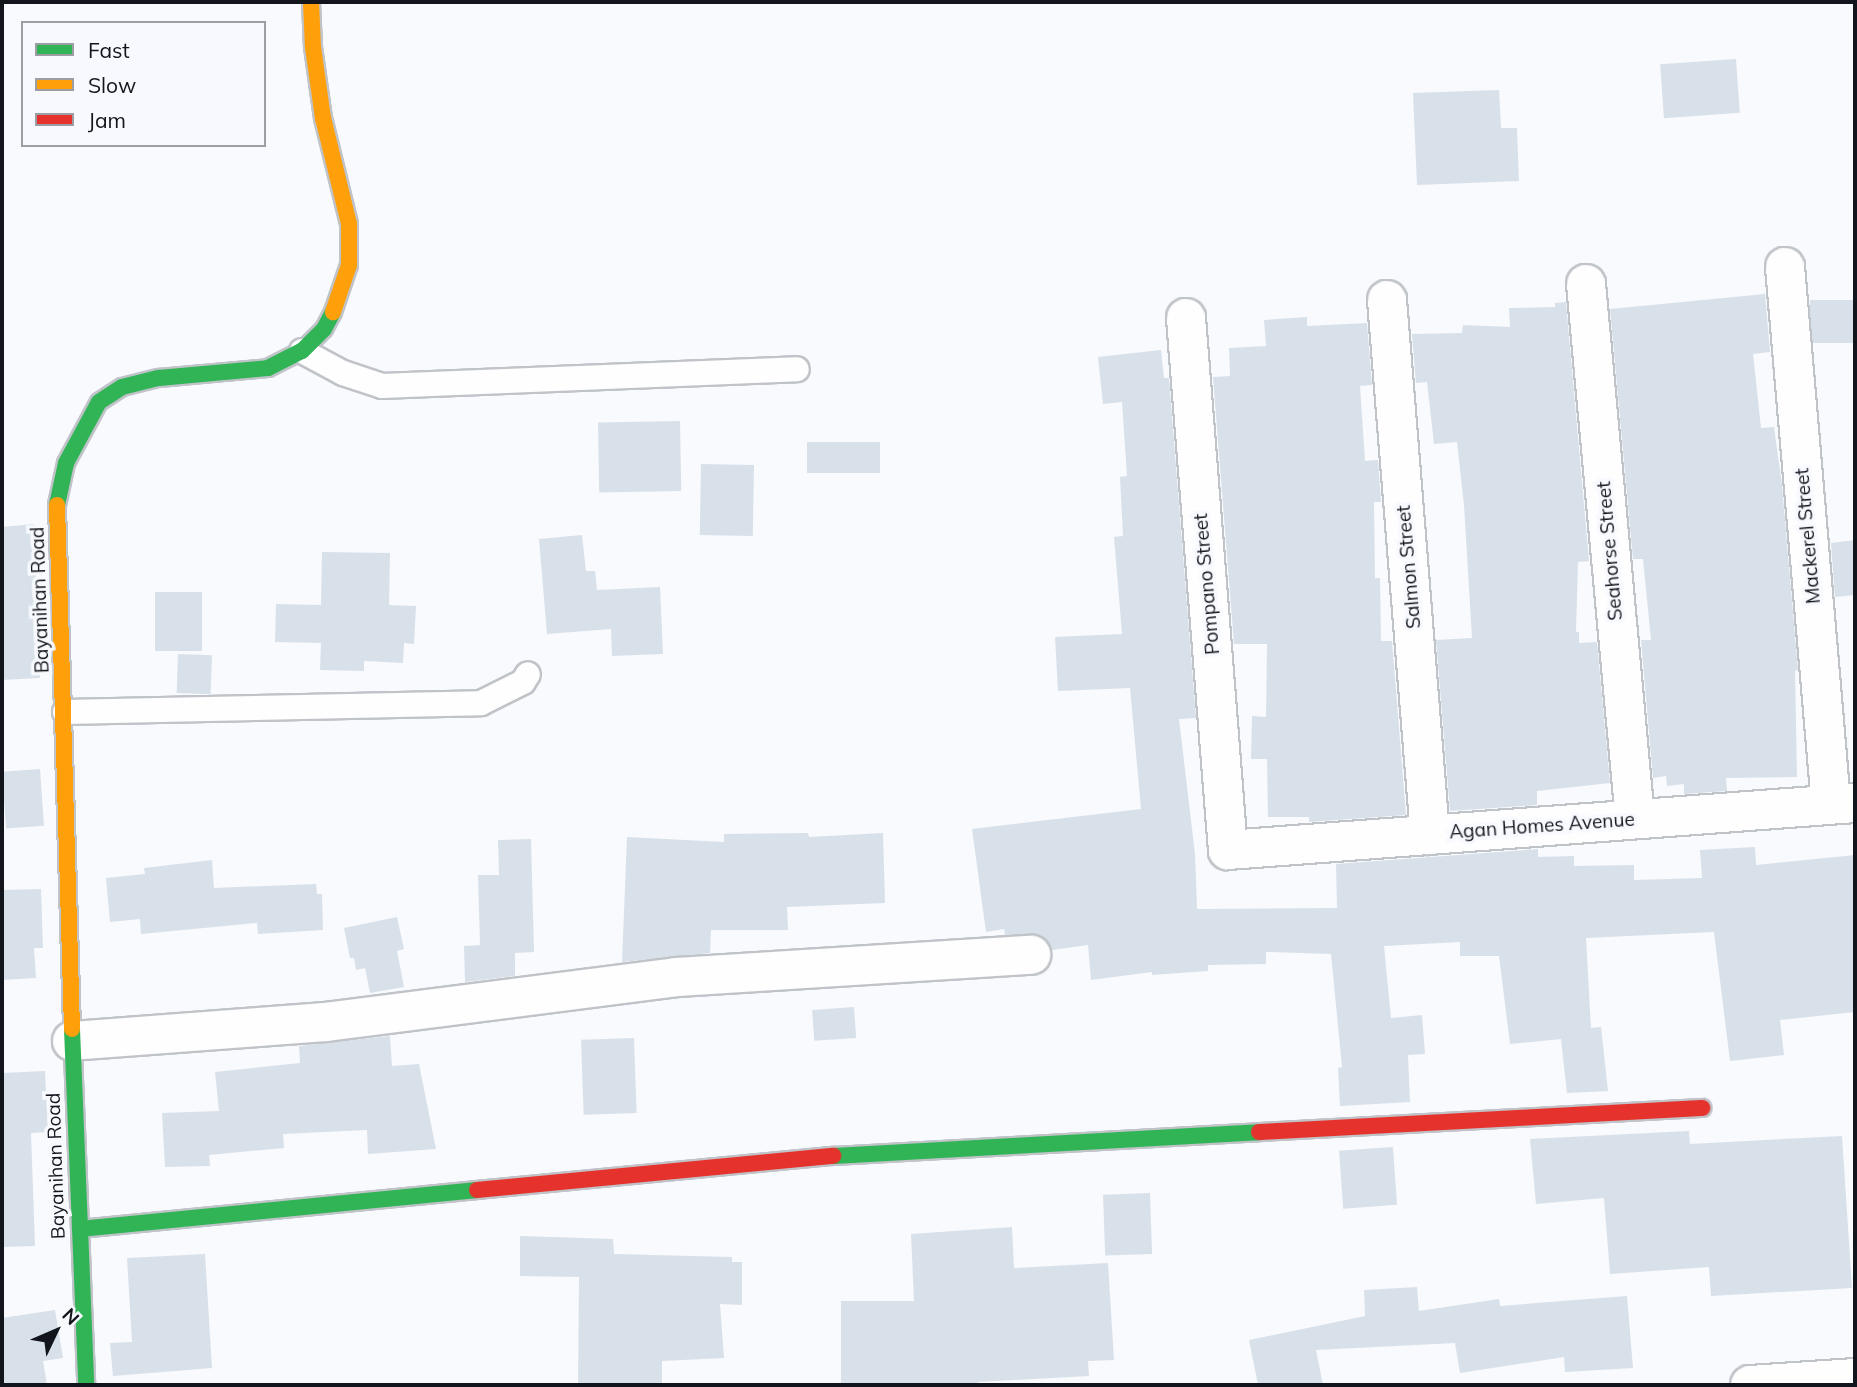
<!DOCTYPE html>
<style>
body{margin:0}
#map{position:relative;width:1857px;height:1387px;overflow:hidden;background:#f8fafd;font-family:Mulish,sans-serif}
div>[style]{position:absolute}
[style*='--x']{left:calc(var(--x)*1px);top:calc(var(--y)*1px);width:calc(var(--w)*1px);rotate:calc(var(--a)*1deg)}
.building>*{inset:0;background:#d8e1e9;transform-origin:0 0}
.roads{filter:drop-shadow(2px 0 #c0c3c8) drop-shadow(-2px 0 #c0c3c8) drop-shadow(0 2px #c0c3c8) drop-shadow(0 -2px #c0c3c8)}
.lane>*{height:24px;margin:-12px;padding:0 12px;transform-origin:12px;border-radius:12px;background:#fefeff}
.street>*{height:38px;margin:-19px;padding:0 19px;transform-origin:19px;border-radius:19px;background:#fefeff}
.fast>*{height:16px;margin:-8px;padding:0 8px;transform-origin:8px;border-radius:8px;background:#30b455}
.slow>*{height:16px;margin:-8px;padding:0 8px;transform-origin:8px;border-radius:8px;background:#ff9f0a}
.jam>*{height:16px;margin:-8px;padding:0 8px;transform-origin:8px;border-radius:8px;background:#e5322d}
span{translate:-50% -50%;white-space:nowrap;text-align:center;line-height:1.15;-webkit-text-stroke:7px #f7f9fe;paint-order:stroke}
.street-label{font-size:19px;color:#13151d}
.frame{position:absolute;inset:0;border:4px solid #13151d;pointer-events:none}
.legend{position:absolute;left:21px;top:21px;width:245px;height:126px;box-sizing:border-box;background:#f7f9fe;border:2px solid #9c9ea4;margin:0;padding:9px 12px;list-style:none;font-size:21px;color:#13151d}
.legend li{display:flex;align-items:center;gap:14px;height:35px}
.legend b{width:35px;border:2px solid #9c9ea4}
.north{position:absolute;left:21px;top:1296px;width:70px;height:70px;-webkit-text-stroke:5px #f7f9fe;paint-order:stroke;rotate:46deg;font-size:19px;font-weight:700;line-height:28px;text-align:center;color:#13151d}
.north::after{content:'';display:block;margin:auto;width:24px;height:32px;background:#13151d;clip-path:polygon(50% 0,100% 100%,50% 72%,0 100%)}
</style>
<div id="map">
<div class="building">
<i style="left:1736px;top:59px;width:54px;height:76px;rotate:86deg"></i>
<i style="clip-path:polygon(1499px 90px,1501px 128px,1517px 128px,1519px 181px,1417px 185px,1413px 93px)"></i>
<i style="clip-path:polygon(1765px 294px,1770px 352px,1753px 354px,1761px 428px,1774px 427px,1782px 485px,1798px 670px,1795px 671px,1797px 777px,1726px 778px,1727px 791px,1684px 794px,1684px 784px,1667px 786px,1666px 776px,1653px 778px,1641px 640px,1651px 640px,1643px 559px,1633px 559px,1610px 309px)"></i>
<i style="left:1855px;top:300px;width:43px;height:45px;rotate:90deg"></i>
<i style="clip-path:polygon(1566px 302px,1589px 561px,1578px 562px,1576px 632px,1579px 632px,1579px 643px,1597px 642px,1610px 783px,1537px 791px,1537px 805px,1450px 811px,1436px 640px,1472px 638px,1464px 505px,1457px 442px,1434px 444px,1427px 382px,1416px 383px,1412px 334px,1462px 333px,1463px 325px,1510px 327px,1509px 308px,1555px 307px,1555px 303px)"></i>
<i style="clip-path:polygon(1307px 317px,1307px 326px,1367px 323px,1372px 385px,1360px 386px,1365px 461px,1378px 460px,1381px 502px,1374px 502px,1375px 578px,1380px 578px,1381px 641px,1392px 641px,1406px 815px,1309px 822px,1309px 817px,1268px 817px,1267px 759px,1251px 759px,1252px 716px,1266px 717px,1267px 644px,1234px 644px,1213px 377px,1230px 376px,1229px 348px,1266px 346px,1264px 320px)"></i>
<i style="clip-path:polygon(1161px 350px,1164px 378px,1169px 378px,1196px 718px,1179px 719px,1195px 854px,1197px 909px,1337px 908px,1336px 864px,1538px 849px,1538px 857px,1574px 856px,1574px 866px,1634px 865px,1634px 880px,1702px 878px,1700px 850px,1755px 847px,1756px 865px,1855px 855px,1855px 1012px,1780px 1020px,1784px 1055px,1730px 1061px,1714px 932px,1586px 938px,1591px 1028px,1601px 1027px,1608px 1091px,1567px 1093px,1561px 1039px,1510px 1044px,1499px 956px,1460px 956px,1460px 942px,1384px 946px,1391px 1018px,1422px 1015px,1425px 1054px,1408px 1055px,1410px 1102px,1340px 1106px,1338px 1068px,1342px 1067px,1331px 954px,1266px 952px,1266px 964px,1208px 965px,1208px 971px,1152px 975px,1152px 972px,1091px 980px,1088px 945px,1052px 950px,1040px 935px,1005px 935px,1004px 929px,986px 932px,972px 829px,1141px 809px,1130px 688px,1058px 691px,1055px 637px,1122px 634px,1114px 537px,1123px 536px,1120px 477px,1127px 476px,1122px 402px,1103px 404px,1098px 357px)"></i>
<i style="left:680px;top:421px;width:70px;height:82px;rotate:89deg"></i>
<i style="left:807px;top:442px;width:73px;height:31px"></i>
<i style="left:701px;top:464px;width:53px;height:71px;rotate:1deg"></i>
<i style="clip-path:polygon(34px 524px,40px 678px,2px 680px,2px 527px)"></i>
<i style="clip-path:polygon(582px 535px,586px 571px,595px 571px,597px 590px,660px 587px,663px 654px,612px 656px,611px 629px,547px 634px,539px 539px)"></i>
<i style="clip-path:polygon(1855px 540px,1855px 595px,1835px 597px,1831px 543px)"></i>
<i style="clip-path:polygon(322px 552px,390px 553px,389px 605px,416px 606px,414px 644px,404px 643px,403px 663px,364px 661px,364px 671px,320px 670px,321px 643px,275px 642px,276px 604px,321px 605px)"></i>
<i style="left:155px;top:592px;width:47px;height:59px"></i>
<i style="left:178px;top:654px;width:34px;height:39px;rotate:2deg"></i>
<i style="left:40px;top:769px;width:57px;height:38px;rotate:86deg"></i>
<i style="clip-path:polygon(808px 833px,809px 837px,883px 833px,885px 903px,787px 907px,788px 930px,711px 930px,710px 953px,622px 962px,627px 837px,724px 842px,724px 834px)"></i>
<i style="clip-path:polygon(531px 839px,534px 952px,515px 953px,515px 976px,465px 982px,464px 946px,480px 945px,478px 875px,499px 875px,498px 840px)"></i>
<i style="clip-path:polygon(212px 860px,214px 888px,316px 884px,317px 894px,322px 894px,323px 930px,258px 934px,257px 923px,141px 934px,140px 919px,110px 922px,106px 878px,145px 874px,144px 868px)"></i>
<i style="clip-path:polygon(41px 889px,43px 948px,34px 948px,36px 978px,2px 980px,2px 890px)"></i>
<i style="clip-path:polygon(397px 917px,404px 949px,397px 951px,404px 987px,370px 993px,365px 968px,356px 970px,354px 958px,350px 958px,344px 928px)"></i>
<i style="left:854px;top:1007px;width:31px;height:42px;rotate:86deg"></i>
<i style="clip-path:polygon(390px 1036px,392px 1066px,419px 1064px,436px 1149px,368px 1154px,367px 1130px,283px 1134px,284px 1148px,209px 1155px,210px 1166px,165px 1167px,162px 1113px,219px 1111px,215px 1072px,300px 1063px,299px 1046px)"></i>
<i style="left:634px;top:1038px;width:75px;height:53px;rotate:88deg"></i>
<i style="clip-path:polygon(45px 1071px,48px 1132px,31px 1133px,35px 1246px,2px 1247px,2px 1073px)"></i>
<i style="clip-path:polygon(1689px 1131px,1690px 1144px,1842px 1136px,1852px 1288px,1711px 1296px,1709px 1267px,1610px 1274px,1604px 1198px,1536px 1204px,1530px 1139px)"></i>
<i style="left:1393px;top:1147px;width:58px;height:54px;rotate:86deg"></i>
<i style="left:1150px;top:1193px;width:61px;height:47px;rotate:88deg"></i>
<i style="clip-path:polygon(1012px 1227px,1014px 1268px,1108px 1263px,1114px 1360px,1088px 1361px,1089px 1376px,978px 1382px,978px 1385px,841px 1385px,841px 1301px,914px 1301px,911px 1234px)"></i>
<i style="clip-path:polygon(520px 1236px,613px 1239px,614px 1254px,732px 1257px,732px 1262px,742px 1262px,742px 1305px,720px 1304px,724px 1358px,662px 1361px,662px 1385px,578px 1385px,579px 1277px,520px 1276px)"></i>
<i style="clip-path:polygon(205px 1254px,212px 1368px,113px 1376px,110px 1343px,132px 1342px,127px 1258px)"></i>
<i style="clip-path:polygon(1417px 1287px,1419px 1311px,1499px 1299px,1500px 1306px,1627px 1296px,1633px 1368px,1565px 1372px,1564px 1357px,1460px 1373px,1455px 1343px,1316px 1350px,1323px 1385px,1258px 1385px,1249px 1340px,1365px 1316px,1364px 1290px)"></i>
<i style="clip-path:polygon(55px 1310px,63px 1358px,43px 1361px,47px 1385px,2px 1385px,2px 1318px)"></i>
</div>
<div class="roads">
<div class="lane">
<i style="--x:302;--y:351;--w:47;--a:28.2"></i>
<i style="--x:343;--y:373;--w:41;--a:18.4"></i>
<i style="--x:382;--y:386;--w:415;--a:-2.3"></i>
<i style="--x:65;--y:712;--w:416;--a:-1.2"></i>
<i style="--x:481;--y:703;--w:47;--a:-26.6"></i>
<i style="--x:523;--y:682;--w:9;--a:-58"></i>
</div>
<div class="street">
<i style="--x:1785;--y:267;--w:539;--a:85.1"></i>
<i style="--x:1586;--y:284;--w:537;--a:84.77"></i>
<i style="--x:1387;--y:300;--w:537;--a:85.4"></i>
<i style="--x:1186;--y:318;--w:534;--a:85.49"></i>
<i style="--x:1228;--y:850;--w:629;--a:-4.29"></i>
<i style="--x:72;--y:1041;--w:255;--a:-4.3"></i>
<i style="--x:326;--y:1022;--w:354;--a:-7.3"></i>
<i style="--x:677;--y:977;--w:355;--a:-3.6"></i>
<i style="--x:1750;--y:1385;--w:105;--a:-3.8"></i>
</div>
<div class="fast">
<i style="--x:57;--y:505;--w:43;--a:-77.9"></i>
<i style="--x:66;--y:463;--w:69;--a:-61.6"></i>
<i style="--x:99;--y:402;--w:27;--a:-33"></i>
<i style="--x:122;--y:387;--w:38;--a:-14"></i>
<i style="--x:159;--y:378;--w:109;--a:-5.2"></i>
<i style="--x:268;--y:368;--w:38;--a:-27"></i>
<i style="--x:302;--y:351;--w:31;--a:-45"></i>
<i style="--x:324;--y:329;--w:19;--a:-62"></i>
<i style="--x:72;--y:1029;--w:356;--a:87.7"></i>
<i style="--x:833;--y:1156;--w:427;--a:-3.2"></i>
<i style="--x:80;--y:1229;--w:399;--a:-5.6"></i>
</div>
<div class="slow">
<i style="--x:311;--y:2;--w:45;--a:87.5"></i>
<i style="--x:313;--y:47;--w:72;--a:82"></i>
<i style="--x:323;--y:118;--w:109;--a:76.2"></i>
<i style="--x:349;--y:224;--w:41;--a:90"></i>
<i style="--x:349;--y:265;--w:50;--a:108.8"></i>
<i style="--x:57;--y:505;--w:524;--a:88.36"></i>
</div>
<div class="jam">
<i style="--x:1259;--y:1132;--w:444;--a:-3.1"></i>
<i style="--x:477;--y:1190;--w:358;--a:-5.5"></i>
</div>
</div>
<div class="street-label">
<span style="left:1808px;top:536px;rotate:-95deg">Mackerel Street</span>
<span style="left:1610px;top:551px;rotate:-95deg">Seahorse Street</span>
<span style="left:1409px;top:567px;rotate:-95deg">Salmon Street</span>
<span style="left:1207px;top:584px;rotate:-95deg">Pompano Street</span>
<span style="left:40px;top:600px;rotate:-92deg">Bayanihan Road</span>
<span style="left:1542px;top:826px;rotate:-4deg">Agan Homes Avenue</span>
<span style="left:56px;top:1166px;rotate:-92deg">Bayanihan Road</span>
</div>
<div class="frame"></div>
<ul class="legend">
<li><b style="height:9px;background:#30b455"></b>Fast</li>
<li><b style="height:9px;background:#ff9f0a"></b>Slow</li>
<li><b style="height:9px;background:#e5322d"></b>Jam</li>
</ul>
<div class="north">N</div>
</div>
